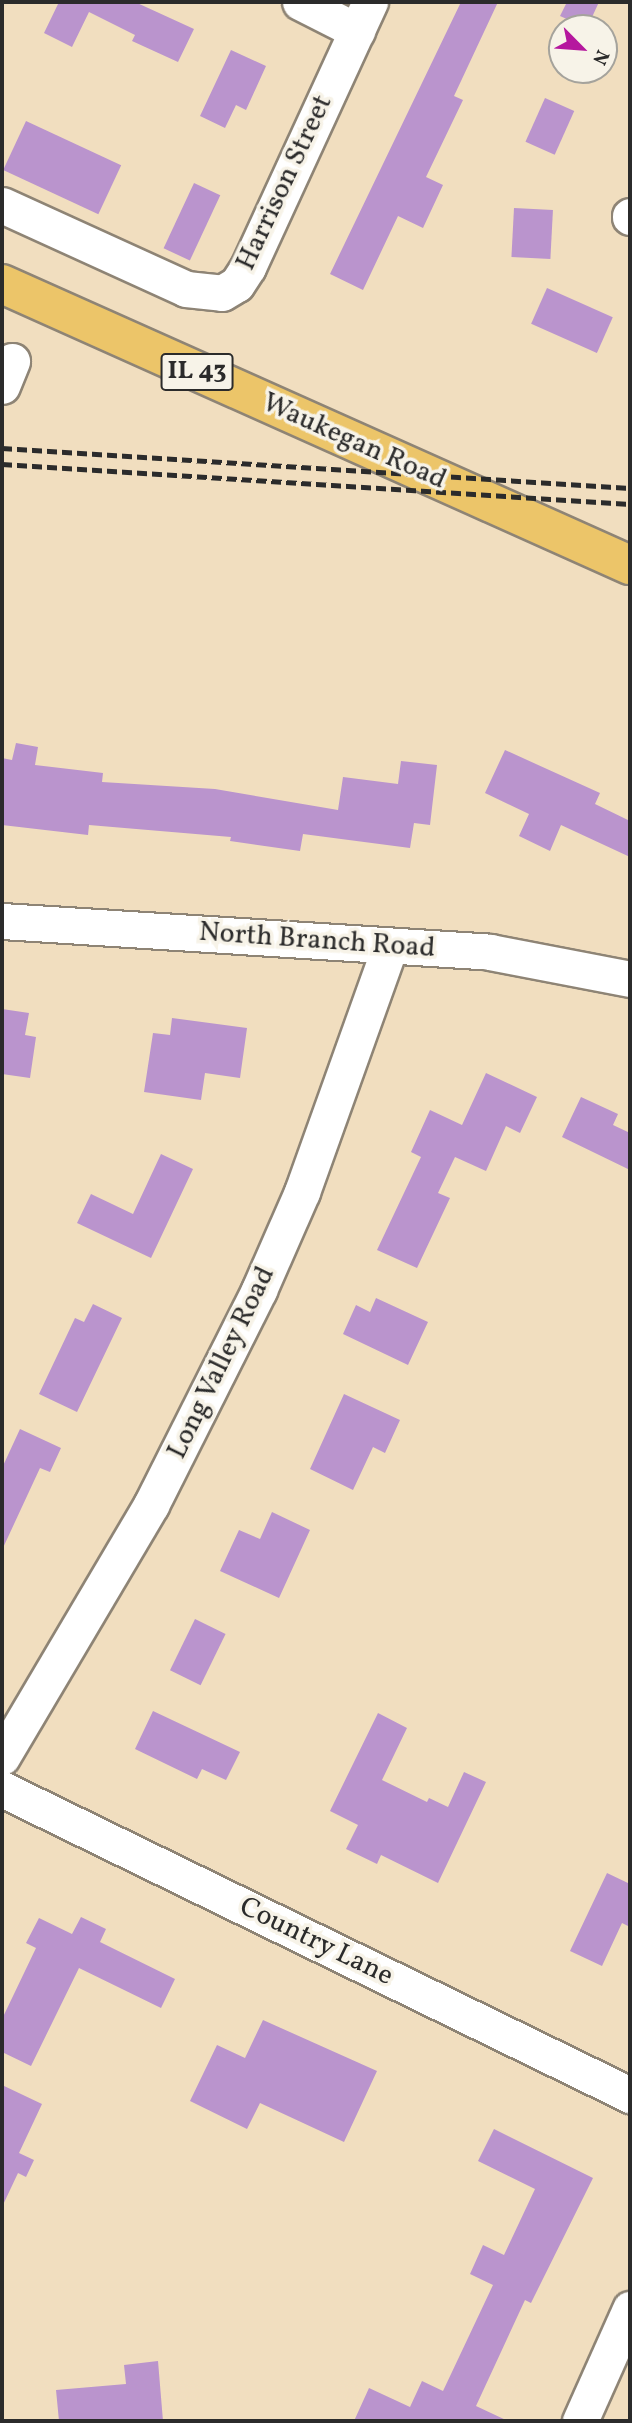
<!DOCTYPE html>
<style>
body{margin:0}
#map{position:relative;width:632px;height:2423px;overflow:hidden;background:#f1debf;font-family:Vollkorn,serif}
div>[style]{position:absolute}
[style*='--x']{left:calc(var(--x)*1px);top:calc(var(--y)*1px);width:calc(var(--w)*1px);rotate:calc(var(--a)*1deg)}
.building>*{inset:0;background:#ba94cd;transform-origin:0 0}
.roads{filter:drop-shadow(2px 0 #8e8475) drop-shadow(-2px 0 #8e8475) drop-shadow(0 2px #8e8475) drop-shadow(0 -2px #8e8475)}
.minor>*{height:35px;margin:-17.5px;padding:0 17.5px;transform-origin:17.5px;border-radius:17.5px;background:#fff}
.major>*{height:38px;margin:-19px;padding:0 19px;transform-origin:19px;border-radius:19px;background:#ecc569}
.rail>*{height:5px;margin-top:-2.5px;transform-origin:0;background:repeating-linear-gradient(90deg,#2b2b2b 0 10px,transparent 0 15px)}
span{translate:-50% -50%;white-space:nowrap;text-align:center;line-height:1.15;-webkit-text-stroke:7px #f7f3e8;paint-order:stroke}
.shield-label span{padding:2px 5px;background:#f7f3e8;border:2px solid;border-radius:5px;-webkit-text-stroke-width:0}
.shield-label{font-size:26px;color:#2b2b2b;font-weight:700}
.street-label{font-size:28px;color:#2b2b2b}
.frame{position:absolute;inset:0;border:4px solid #2b2b2b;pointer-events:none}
.north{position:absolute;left:548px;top:14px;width:70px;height:70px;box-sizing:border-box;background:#f7f3e8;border:2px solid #a5a39c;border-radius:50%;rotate:115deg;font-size:19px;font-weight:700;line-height:28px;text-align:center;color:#2b2b2b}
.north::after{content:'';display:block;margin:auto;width:24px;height:32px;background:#b5179e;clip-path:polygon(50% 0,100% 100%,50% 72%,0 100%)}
</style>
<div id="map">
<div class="building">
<i style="clip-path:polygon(59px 2px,135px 2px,194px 29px,178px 62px,132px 41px,135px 35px,89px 12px,72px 47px,44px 33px)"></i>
<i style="clip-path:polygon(461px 2px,498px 2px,454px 96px,463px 100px,426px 177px,443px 185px,423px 228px,398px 216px,363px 290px,330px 274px)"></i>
<i style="clip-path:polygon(567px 2px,599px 2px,587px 28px,560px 16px)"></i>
<i style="clip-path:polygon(231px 50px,266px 66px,246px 110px,236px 105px,225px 128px,200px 116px)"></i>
<i style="left:545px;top:98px;width:32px;height:48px;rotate:24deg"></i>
<i style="left:26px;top:121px;width:105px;height:54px;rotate:25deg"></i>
<i style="left:194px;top:183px;width:29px;height:72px;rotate:25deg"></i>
<i style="left:514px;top:208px;width:39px;height:49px;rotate:3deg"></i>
<i style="left:547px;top:288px;width:72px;height:39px;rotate:24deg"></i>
<i style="clip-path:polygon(16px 743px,38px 747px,35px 765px,103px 773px,102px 782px,215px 789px,338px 810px,343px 777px,398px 784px,401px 761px,437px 765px,430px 825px,414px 823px,410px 848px,303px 834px,300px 851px,230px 841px,231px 837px,89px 825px,88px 835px,2px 825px,2px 758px,12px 760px)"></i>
<i style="clip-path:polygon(505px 750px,600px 793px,595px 804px,630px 821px,630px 857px,561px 825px,550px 851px,519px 836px,529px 814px,485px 793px)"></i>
<i style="clip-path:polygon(2px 1009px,29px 1013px,25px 1035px,36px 1037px,30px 1078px,2px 1074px)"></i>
<i style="clip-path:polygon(172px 1018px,247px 1028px,240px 1078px,205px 1073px,201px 1100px,144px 1092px,153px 1033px,170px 1035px)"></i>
<i style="clip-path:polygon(486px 1073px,537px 1097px,520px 1133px,506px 1126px,486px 1171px,455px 1157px,438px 1193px,450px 1198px,417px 1268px,377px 1250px,421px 1157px,411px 1152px,430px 1110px,462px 1125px)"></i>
<i style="clip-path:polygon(581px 1097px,618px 1114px,613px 1125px,630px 1133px,630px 1170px,562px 1137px)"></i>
<i style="clip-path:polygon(161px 1154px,193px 1169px,151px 1258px,77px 1223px,91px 1194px,133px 1214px)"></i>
<i style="clip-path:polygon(376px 1298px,428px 1322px,408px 1365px,343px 1334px,356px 1305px,370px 1312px)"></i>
<i style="clip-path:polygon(93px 1304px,122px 1318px,77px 1412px,39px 1394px,75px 1318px,84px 1322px)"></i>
<i style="clip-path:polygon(344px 1394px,400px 1420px,385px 1453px,373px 1447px,353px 1490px,310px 1469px)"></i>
<i style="clip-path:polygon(20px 1429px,61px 1448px,50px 1472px,40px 1468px,2px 1550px,2px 1468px)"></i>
<i style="clip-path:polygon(272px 1512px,310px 1530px,279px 1598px,220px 1571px,239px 1530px,260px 1539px)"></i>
<i style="left:195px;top:1619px;width:34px;height:57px;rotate:26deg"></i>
<i style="clip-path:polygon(153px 1711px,240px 1752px,226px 1780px,202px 1769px,197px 1779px,135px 1749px)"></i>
<i style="clip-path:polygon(378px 1713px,407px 1728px,382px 1780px,427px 1802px,429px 1798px,448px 1807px,464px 1772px,486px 1782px,438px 1883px,381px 1855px,377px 1864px,346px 1849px,358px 1825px,330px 1811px)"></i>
<i style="clip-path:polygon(607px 1873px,630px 1884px,630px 1927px,622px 1923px,602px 1966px,570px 1951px)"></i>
<i style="clip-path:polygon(81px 1917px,106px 1929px,100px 1942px,175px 1979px,161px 2008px,79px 1968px,31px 2066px,2px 2052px,2px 2019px,36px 1948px,26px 1943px,39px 1918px,72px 1934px)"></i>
<i style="clip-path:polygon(263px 2020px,377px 2071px,344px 2142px,260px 2103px,247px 2129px,190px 2101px,217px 2045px,245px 2058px)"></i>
<i style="clip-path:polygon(2px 2085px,42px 2104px,19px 2153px,34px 2160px,26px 2177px,18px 2173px,2px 2207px)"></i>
<i style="clip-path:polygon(494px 2129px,593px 2178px,531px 2303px,525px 2300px,476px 2406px,508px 2421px,354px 2421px,369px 2388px,410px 2407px,422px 2381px,443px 2391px,493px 2285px,470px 2274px,483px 2245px,504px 2255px,535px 2189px,478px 2161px)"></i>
<i style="clip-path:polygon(158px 2361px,163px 2421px,59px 2421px,56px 2390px,126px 2384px,124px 2365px)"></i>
</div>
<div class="roads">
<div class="minor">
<i style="--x:300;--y:2;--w:64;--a:27"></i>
<i style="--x:2;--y:205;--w:202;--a:24.5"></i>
<i style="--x:186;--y:289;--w:36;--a:6"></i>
<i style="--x:222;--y:293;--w:17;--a:-31"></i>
<i style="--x:237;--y:284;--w:20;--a:-57"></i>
<i style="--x:248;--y:267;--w:292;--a:-65.3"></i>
<i style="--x:630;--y:217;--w:1;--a:-90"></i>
<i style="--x:2;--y:386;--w:27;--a:-68"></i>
<i style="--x:2;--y:921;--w:489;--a:3.6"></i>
<i style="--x:490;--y:952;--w:143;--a:10.9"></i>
<i style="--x:2;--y:1757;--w:293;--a:-59.4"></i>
<i style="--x:151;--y:1505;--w:241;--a:-63.3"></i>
<i style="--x:259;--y:1290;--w:107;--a:-66.3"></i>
<i style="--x:302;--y:1192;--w:261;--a:-70.3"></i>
<i style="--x:2;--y:1789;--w:699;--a:25.98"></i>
<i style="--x:580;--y:2421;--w:123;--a:-65.9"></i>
</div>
<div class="major">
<i style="--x:2;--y:284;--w:688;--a:24.11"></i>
</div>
</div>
<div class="rail">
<i style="--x:2;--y:448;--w:629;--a:3.64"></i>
<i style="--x:2;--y:464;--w:629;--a:3.64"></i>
</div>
<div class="shield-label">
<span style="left:197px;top:372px">IL 43</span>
</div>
<div class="street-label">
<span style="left:285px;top:183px;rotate:-65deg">Harrison Street</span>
<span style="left:354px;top:442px;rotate:24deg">Waukegan Road</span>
<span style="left:317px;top:941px;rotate:4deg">North Branch Road</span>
<span style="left:222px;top:1363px;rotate:-64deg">Long Valley Road</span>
<span style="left:316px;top:1942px;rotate:26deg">Country Lane</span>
</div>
<div class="frame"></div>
<div class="north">N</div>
</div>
